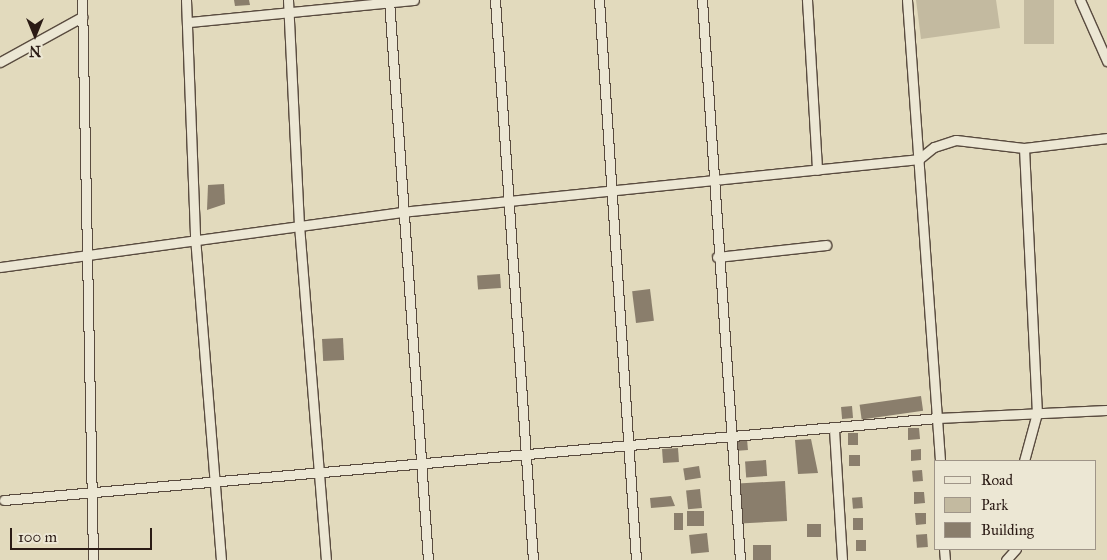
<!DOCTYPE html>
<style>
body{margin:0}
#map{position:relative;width:1107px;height:560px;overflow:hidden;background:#e2dabd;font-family:"IM FELL Great Primer",serif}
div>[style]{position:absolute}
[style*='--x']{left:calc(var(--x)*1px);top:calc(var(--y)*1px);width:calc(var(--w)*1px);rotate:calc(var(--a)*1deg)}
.green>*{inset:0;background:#c3baa0;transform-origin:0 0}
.building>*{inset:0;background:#8a7e6c;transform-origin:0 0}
.roads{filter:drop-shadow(1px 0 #594b3f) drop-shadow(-1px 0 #594b3f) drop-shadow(0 1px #594b3f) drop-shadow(0 -1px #594b3f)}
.street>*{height:9px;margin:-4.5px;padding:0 4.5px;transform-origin:4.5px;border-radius:4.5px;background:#ece7d4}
span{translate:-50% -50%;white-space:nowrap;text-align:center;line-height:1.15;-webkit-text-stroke:4px #ece7d4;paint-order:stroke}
.legend{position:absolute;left:934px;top:460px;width:162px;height:90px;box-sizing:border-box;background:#ece7d4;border:1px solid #9f9588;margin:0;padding:6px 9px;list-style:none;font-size:15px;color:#2b1b15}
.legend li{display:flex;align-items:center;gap:10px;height:25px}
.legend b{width:25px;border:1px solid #9f9588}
.north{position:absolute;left:10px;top:10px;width:50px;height:50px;-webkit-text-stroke:4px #ece7d4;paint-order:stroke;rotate:180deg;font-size:14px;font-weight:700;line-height:20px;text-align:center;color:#2b1b15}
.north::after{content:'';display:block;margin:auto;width:18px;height:22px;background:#2b1b15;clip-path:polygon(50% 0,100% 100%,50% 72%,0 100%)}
.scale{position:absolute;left:10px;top:528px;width:142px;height:22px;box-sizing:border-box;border:2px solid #2b1b15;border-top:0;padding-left:6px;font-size:15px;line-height:18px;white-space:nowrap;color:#2b1b15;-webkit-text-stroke:4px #ece7d4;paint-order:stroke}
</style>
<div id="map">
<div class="green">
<i style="clip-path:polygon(916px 0,996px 0,1000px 28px,921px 39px)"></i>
<i style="left:1024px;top:0;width:30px;height:44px"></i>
</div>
<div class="building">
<i style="clip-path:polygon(234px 0,249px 0,250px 5px,235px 6px)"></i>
<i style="clip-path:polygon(224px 184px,225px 204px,207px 210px,208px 185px)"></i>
<i style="left:500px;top:274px;width:14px;height:23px;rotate:86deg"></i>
<i style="left:650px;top:289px;width:32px;height:18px;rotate:83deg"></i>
<i style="left:343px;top:338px;width:22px;height:21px;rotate:87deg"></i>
<i style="left:921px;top:396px;width:15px;height:62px;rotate:82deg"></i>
<i style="left:852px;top:406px;width:12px;height:11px;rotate:85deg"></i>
<i style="clip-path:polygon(908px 428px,919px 428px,920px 439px,908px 440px)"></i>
<i style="left:848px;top:433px;width:10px;height:12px"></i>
<i style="left:747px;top:439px;width:11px;height:10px;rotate:85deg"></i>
<i style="clip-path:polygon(811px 439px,818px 473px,798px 474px,795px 440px)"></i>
<i style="left:678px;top:448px;width:14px;height:16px;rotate:86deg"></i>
<i style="clip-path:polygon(921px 449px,921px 460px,911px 461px,911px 450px)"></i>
<i style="left:849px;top:455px;width:11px;height:11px"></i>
<i style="left:766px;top:460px;width:16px;height:21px;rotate:86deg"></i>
<i style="left:699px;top:466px;width:12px;height:16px;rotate:81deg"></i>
<i style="left:922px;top:470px;width:11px;height:10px;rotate:85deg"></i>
<i style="left:785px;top:481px;width:40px;height:47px;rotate:87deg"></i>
<i style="left:700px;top:489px;width:19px;height:14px;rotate:84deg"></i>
<i style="clip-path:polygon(914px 492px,924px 492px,925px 503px,914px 504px)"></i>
<i style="clip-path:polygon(671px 496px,675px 506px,651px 508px,650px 498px)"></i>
<i style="left:862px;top:497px;width:11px;height:10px;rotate:85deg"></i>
<i style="left:687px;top:511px;width:17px;height:15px"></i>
<i style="left:674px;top:513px;width:9px;height:17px"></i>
<i style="clip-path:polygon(915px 513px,926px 513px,926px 524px,916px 525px)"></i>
<i style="left:853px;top:518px;width:10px;height:12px"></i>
<i style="left:821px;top:524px;width:13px;height:14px;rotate:90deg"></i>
<i style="left:707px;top:533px;width:19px;height:18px;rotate:84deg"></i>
<i style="left:927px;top:534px;width:13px;height:11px;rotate:86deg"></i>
<i style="left:856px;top:540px;width:10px;height:11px"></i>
<i style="left:753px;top:545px;width:18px;height:15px"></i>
</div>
<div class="roads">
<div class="street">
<i style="--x:82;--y:0;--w:560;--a:88.87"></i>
<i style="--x:186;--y:0;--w:237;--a:87.8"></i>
<i style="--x:195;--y:237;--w:324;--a:85.4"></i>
<i style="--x:288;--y:0;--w:225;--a:87.2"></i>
<i style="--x:299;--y:225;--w:336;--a:85.4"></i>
<i style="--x:389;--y:0;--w:561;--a:86.02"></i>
<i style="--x:495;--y:0;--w:561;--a:86.12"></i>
<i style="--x:599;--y:0;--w:561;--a:86.22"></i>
<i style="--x:702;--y:0;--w:561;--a:86.12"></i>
<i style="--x:807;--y:0;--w:170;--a:86.6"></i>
<i style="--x:907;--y:0;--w:462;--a:85.9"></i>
<i style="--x:1080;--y:0;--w:67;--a:66.1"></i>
<i style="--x:189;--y:22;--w:226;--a:-5.6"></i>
<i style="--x:0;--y:62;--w:94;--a:-28.8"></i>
<i style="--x:1024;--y:148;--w:265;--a:87.2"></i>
<i style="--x:1037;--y:413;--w:50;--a:105.2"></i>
<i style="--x:717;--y:257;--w:110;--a:-6.3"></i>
<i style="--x:0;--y:267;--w:405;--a:-7.8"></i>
<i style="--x:401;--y:212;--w:521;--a:-5.84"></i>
<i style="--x:919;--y:159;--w:19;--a:-39"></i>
<i style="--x:934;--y:147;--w:23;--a:-18"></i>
<i style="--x:956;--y:140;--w:68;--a:6.7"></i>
<i style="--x:1024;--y:148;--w:84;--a:-6.9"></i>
<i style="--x:834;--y:429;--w:131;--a:86.5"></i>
<i style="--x:4;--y:500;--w:937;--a:-5.02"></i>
<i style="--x:937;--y:418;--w:170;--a:-2.7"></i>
<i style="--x:944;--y:549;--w:11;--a:85"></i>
<i style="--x:1006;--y:560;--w:15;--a:-48"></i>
</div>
</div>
<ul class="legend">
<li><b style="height:6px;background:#ece7d4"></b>Road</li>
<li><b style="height:14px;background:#c3baa0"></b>Park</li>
<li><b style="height:14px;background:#8a7e6c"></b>Building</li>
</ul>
<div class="north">N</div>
<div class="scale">100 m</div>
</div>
